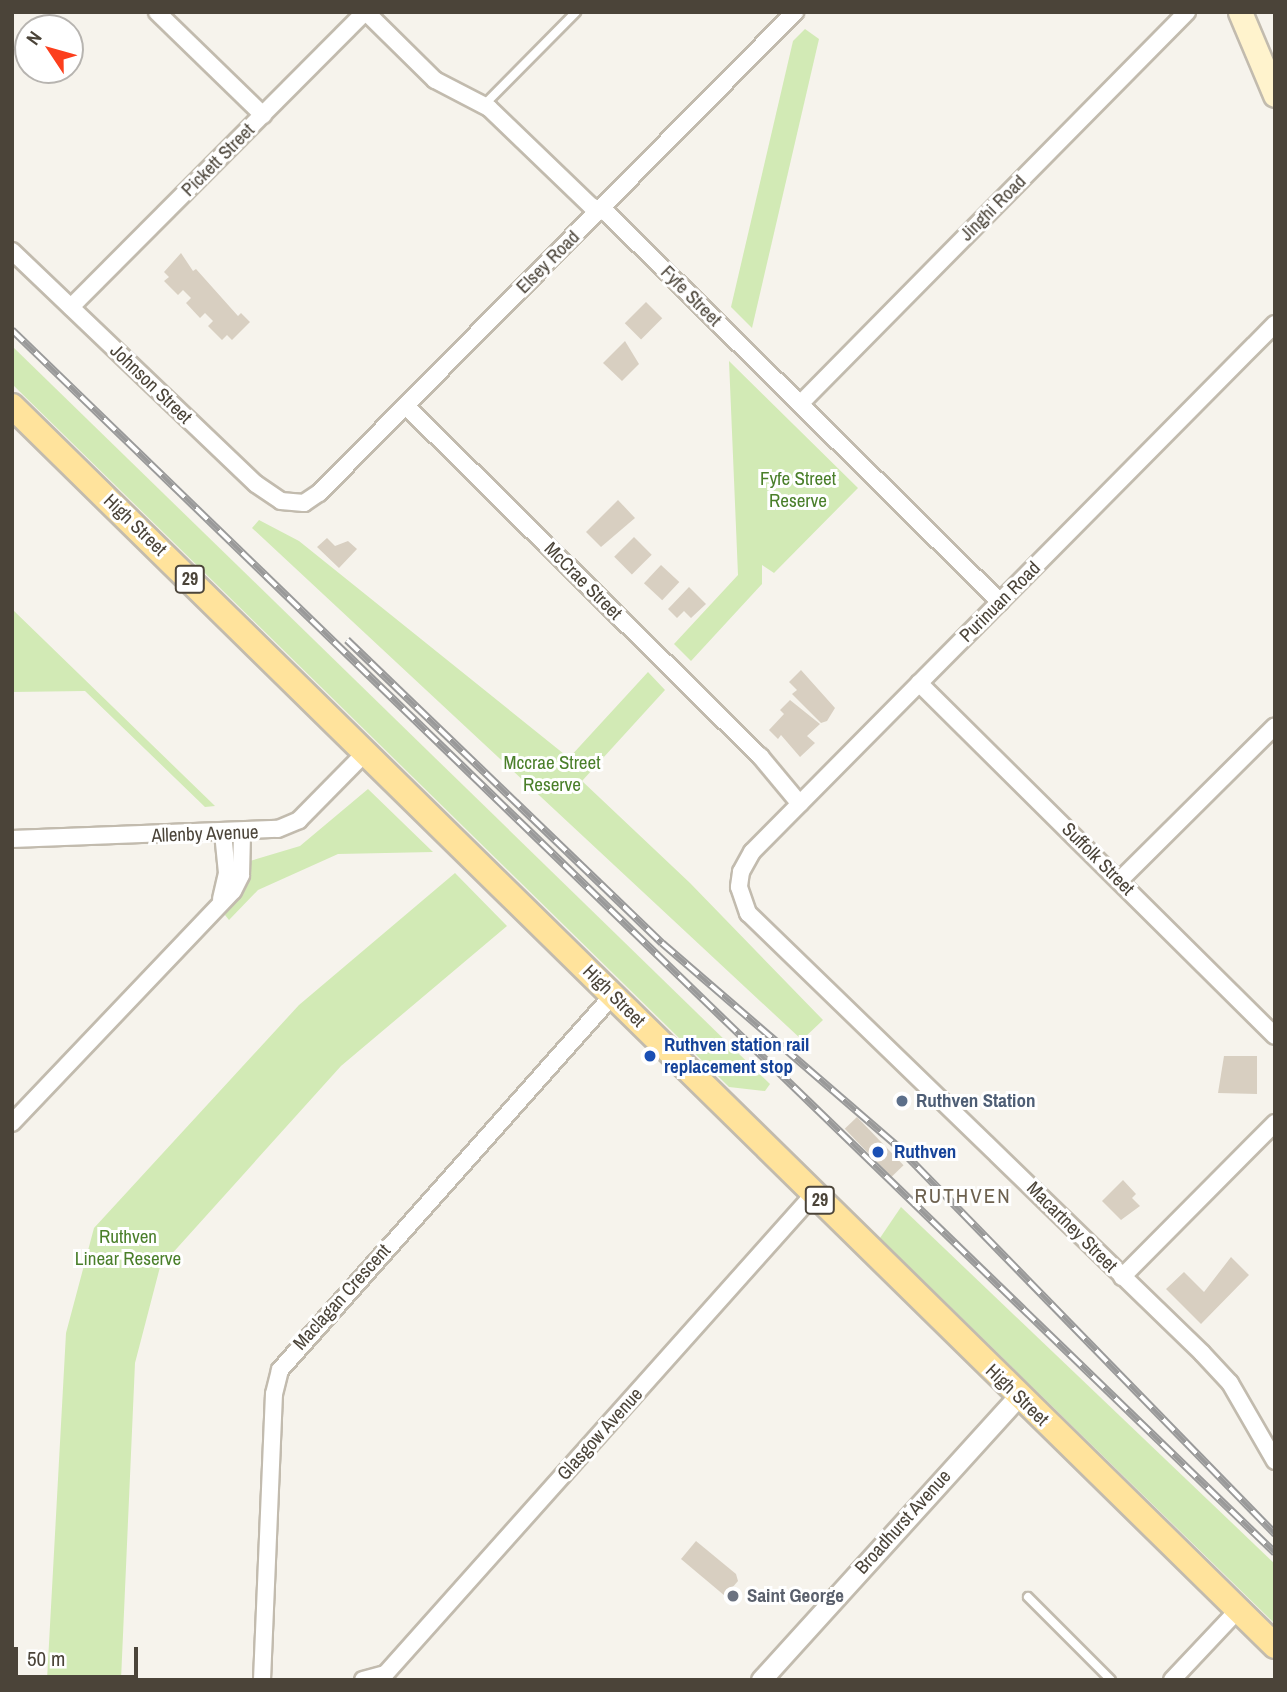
<!DOCTYPE html>
<style>
body{margin:0}
#map{position:relative;width:1287px;height:1692px;overflow:hidden;background:#f6f3ec;font-family:"Archivo Narrow",sans-serif}
div>[style]{position:absolute}
[style*='--x']{left:calc(var(--x)*1px);top:calc(var(--y)*1px);width:calc(var(--w)*1px);rotate:calc(var(--a)*1deg)}
.green>*{inset:0;background:#d2eab5}
.building>*{inset:0;background:#d8cfc1;transform-origin:0 0}
.roads{filter:drop-shadow(2px 0 #c2bbae) drop-shadow(-2px 0 #c2bbae) drop-shadow(0 2px #c2bbae) drop-shadow(0 -2px #c2bbae)}
.service>*{height:8px;margin:-4px;padding:0 4px;transform-origin:4px;border-radius:4px;background:#fff}
.minor>*{height:16px;margin:-8px;padding:0 8px;transform-origin:8px;border-radius:8px;background:#fff}
.tertiary>*{height:19px;margin:-9.5px;padding:0 9.5px;transform-origin:9.5px;border-radius:9.5px;background:#fff}
.secondary>*{height:23px;margin:-11.5px;padding:0 11.5px;transform-origin:11.5px;border-radius:11.5px;background:#fff3cd}
.primary>*{height:24px;margin:-12px;padding:0 12px;transform-origin:12px;border-radius:12px;background:#ffe39c}
.rail>*{height:8px;margin-top:-4px;transform-origin:0;background:repeating-linear-gradient(90deg,#fff 0 16px,#9a9a9a 0 32px);box-sizing:border-box;border-block:2px solid #9a9a9a}
.dots>*{width:19px;height:19px;translate:-50% -50%;box-sizing:border-box;border:4px solid #fff;border-radius:50%}
span{translate:-50% -50%;white-space:nowrap;text-align:center;line-height:1.15;-webkit-text-stroke:6px #fff;paint-order:stroke}
.shield-label span{padding:2px 5px;background:#fff;border:2px solid;border-radius:5px;-webkit-text-stroke-width:0}
.shield-label{font-size:18px;color:#4b4439;font-weight:700}
.street-label{font-size:19px;color:#4b4439}
.park-label{font-size:19px;color:#4a7f2a}
.transit-label{font-size:19px;color:#164399;font-weight:700}
.left{translate:0 -50%;text-align:left}
.service-label{font-size:19px;color:#4e5e75;font-weight:700}
.worship-label{font-size:19px;color:#5b616d;font-weight:700}
.neighbourhood-label{font-size:21px;color:#6e6250;letter-spacing:2px}
.frame{position:absolute;inset:0;border:14px solid #4b4439;pointer-events:none}
.north{position:absolute;left:14px;top:14px;width:70px;height:70px;box-sizing:border-box;background:#fff;border:2px solid #b7b4b0;border-radius:50%;rotate:306deg;font-size:19px;font-weight:700;line-height:28px;text-align:center;color:#4b4439}
.north::after{content:'';display:block;margin:auto;width:24px;height:32px;background:#fc3f1d;clip-path:polygon(50% 0,100% 100%,50% 72%,0 100%)}
.scale{position:absolute;left:14px;top:1647px;width:124px;height:32px;box-sizing:border-box;border:4px solid #4b4439;border-top:0;padding-left:9px;font-size:21px;line-height:24px;white-space:nowrap;color:#4b4439;-webkit-text-stroke:5px #fff;paint-order:stroke}
</style>
<div id="map">
<div class="green">
<i style="clip-path:polygon(805px 29px,819px 39px,752px 328px,731px 307px,793px 41px)"></i>
<i style="clip-path:polygon(12px 346px,770px 1084px,765px 1091px,729px 1087px,12px 384px)"></i>
<i style="clip-path:polygon(729px 361px,858px 488px,774px 573px,762px 565px,762px 584px,691px 661px,674px 644px,738px 575px)"></i>
<i style="clip-path:polygon(259px 520px,299px 541px,569px 758px,648px 672px,665px 690px,582px 781px,690px 883px,823px 1020px,802px 1040px,252px 528px)"></i>
<i style="clip-path:polygon(12px 609px,215px 806px,205px 807px,85px 691px,12px 692px)"></i>
<i style="clip-path:polygon(368px 789px,433px 852px,338px 854px,258px 890px,229px 920px,225px 915px,250px 861px,300px 846px)"></i>
<i style="clip-path:polygon(455px 873px,507px 926px,341px 1066px,160px 1267px,135px 1363px,121px 1680px,47px 1680px,66px 1333px,94px 1228px,299px 1005px)"></i>
<i style="clip-path:polygon(901px 1207px,1275px 1564px,1275px 1624px,880px 1238px)"></i>
</div>
<div class="building">
<i style="clip-path:polygon(181px 253px,193px 271px,196px 269px,238px 316px,241px 313px,250px 322px,232px 340px,227px 335px,222px 340px,208px 326px,213px 321px,205px 313px,200px 318px,186px 303px,191px 298px,183px 290px,178px 295px,164px 281px,169px 277px,164px 272px)"></i>
<i style="left:646px;top:302px;width:23px;height:30px;rotate:45deg"></i>
<i style="clip-path:polygon(625px 341px,639px 364px,622px 381px,603px 363px)"></i>
<i style="clip-path:polygon(618px 500px,635px 518px,601px 547px,586px 532px)"></i>
<i style="left:634px;top:537px;width:25px;height:28px;rotate:45deg"></i>
<i style="clip-path:polygon(327px 538px,335px 546px,348px 541px,357px 549px,339px 568px,317px 547px)"></i>
<i style="left:661px;top:565px;width:25px;height:25px;rotate:43deg"></i>
<i style="clip-path:polygon(689px 587px,706px 604px,691px 618px,684px 611px,677px 618px,668px 609px)"></i>
<i style="clip-path:polygon(801px 670px,835px 708px,827px 721px,821px 723px,792px 694px,797px 690px,789px 682px)"></i>
<i style="clip-path:polygon(790px 700px,820px 724px,807px 736px,815px 743px,800px 757px,781px 735px,778px 739px,769px 730px,784px 714px,780px 710px)"></i>
<i style="clip-path:polygon(1224px 1056px,1257px 1056px,1257px 1094px,1218px 1093px)"></i>
<i style="left:857px;top:1117px;width:67px;height:17px;rotate:46deg"></i>
<i style="clip-path:polygon(1123px 1180px,1136px 1194px,1132px 1198px,1140px 1206px,1121px 1220px,1102px 1201px)"></i>
<i style="clip-path:polygon(1231px 1257px,1249px 1275px,1201px 1324px,1166px 1289px,1184px 1272px,1204px 1292px)"></i>
<i style="clip-path:polygon(696px 1541px,736px 1574px,738px 1581px,725px 1596px,681px 1559px)"></i>
</div>
<div class="roads">
<div class="service">
<i style="--x:484;--y:105;--w:131;--a:-45.3"></i>
<i style="--x:1028;--y:1597;--w:117;--a:45"></i>
</div>
<div class="minor">
<i style="--x:157;--y:12;--w:148;--a:44.2"></i>
<i style="--x:366;--y:12;--w:97;--a:44.6"></i>
<i style="--x:435;--y:80;--w:61;--a:27.4"></i>
<i style="--x:489;--y:108;--w:141;--a:43.9"></i>
<i style="--x:591;--y:206;--w:19;--a:25"></i>
<i style="--x:608;--y:214;--w:552;--a:44.71"></i>
<i style="--x:12;--y:251;--w:337;--a:43.7"></i>
<i style="--x:256;--y:484;--w:30;--a:34"></i>
<i style="--x:281;--y:501;--w:23;--a:5"></i>
<i style="--x:304;--y:503;--w:18;--a:-34"></i>
<i style="--x:319;--y:493;--w:677;--a:-45.3"></i>
<i style="--x:71;--y:307;--w:416;--a:-45.1"></i>
<i style="--x:1275;--y:324;--w:743;--a:134.73"></i>
<i style="--x:752;--y:852;--w:23;--a:119"></i>
<i style="--x:741;--y:872;--w:15;--a:98"></i>
<i style="--x:739;--y:887;--w:28;--a:71"></i>
<i style="--x:748;--y:913;--w:632;--a:44.1"></i>
<i style="--x:1202;--y:1353;--w:41;--a:47"></i>
<i style="--x:1230;--y:1383;--w:90;--a:60"></i>
<i style="--x:800;--y:404;--w:551;--a:-45.37"></i>
<i style="--x:406;--y:406;--w:498;--a:44.7"></i>
<i style="--x:760;--y:756;--w:62;--a:50.2"></i>
<i style="--x:919;--y:683;--w:501;--a:44.76"></i>
<i style="--x:12;--y:839;--w:266;--a:-2.2"></i>
<i style="--x:278;--y:829;--w:23;--a:-23"></i>
<i style="--x:299;--y:820;--w:97;--a:-45.4"></i>
<i style="--x:1120;--y:880;--w:218;--a:-44.8"></i>
<i style="--x:221;--y:899;--w:27;--a:-77"></i>
<i style="--x:227;--y:873;--w:40;--a:-95.7"></i>
<i style="--x:12;--y:1123;--w:320;--a:-46.4"></i>
<i style="--x:233;--y:891;--w:18;--a:-63"></i>
<i style="--x:241;--y:875;--w:42;--a:-88.6"></i>
<i style="--x:1122;--y:1277;--w:217;--a:-45.2"></i>
<i style="--x:262;--y:1680;--w:286;--a:-87.6"></i>
<i style="--x:274;--y:1394;--w:25;--a:-76"></i>
<i style="--x:280;--y:1370;--w:502;--a:-48.39"></i>
<i style="--x:363;--y:1680;--w:23;--a:-15"></i>
<i style="--x:380;--y:1680;--w:652;--a:-48.24"></i>
<i style="--x:1172;--y:1680;--w:95;--a:-46.7"></i>
</div>
<div class="tertiary">
<i style="--x:761;--y:1680;--w:382;--a:-47.8"></i>
</div>
<div class="secondary">
<i style="--x:1240;--y:12;--w:90;--a:67.1"></i>
</div>
<div class="primary">
<i style="--x:12;--y:406;--w:1770;--a:44.47"></i>
</div>
</div>
<div class="rail">
<i style="--x:12;--y:330;--w:1758;--a:44.08"></i>
<i style="--x:347;--y:640;--w:437;--a:43.9"></i>
<i style="--x:662;--y:943;--w:308;--a:40.8"></i>
<i style="--x:895;--y:1144;--w:545;--a:45.74"></i>
</div>
<div class="dots">
<i style="left:650px;top:1056px;background:#1a4fb4"></i>
<i style="left:902px;top:1101px;background:#5c6f8a"></i>
<i style="left:878px;top:1152px;background:#1a4fb4"></i>
<i style="left:733px;top:1596px;background:#6b7280"></i>
</div>
<div class="shield-label">
<span style="left:190px;top:579px">29</span>
<span style="left:820px;top:1200px">29</span>
</div>
<div class="street-label">
<span style="left:218px;top:160px;rotate:-45deg">Pickett Street</span>
<span style="left:993px;top:208px;rotate:-45deg">Jinghi Road</span>
<span style="left:548px;top:262px;rotate:-45deg">Elsey Road</span>
<span style="left:691px;top:296px;rotate:45deg">Fyfe Street</span>
<span style="left:151px;top:384px;rotate:44deg">Johnson Street</span>
<span style="left:135px;top:525px;rotate:44deg">High Street</span>
<span style="left:583px;top:581px;rotate:45deg">McCrae Street</span>
<span style="left:1000px;top:602px;rotate:-45deg">Purinuan Road</span>
<span style="left:205px;top:834px;rotate:-2deg">Allenby Avenue</span>
<span style="left:1098px;top:859px;rotate:45deg">Suffolk Street</span>
<span style="left:614px;top:996px;rotate:45deg">High Street</span>
<span style="left:1072px;top:1227px;rotate:45deg">Macartney Street</span>
<span style="left:342px;top:1297px;rotate:-48deg">Maclagan Crescent</span>
<span style="left:1017px;top:1395px;rotate:44deg">High Street</span>
<span style="left:600px;top:1434px;rotate:-48deg">Glasgow Avenue</span>
<span style="left:903px;top:1522px;rotate:-48deg">Broadhurst Avenue</span>
</div>
<div class="park-label">
<span style="left:798px;top:490px">Fyfe Street<br>Reserve</span>
<span style="left:552px;top:774px">Mccrae Street<br>Reserve</span>
<span style="left:128px;top:1248px">Ruthven<br>Linear Reserve</span>
</div>
<div class="transit-label">
<span class="left" style="left:664px;top:1056px">Ruthven station rail<br>replacement stop</span>
<span class="left" style="left:894px;top:1152px">Ruthven</span>
</div>
<div class="service-label">
<span class="left" style="left:916px;top:1101px">Ruthven Station</span>
</div>
<div class="worship-label">
<span class="left" style="left:747px;top:1596px">Saint George</span>
</div>
<div class="neighbourhood-label">
<span style="left:963px;top:1196px">RUTHVEN</span>
</div>
<div class="frame"></div>
<div class="north">N</div>
<div class="scale">50 m</div>
</div>
